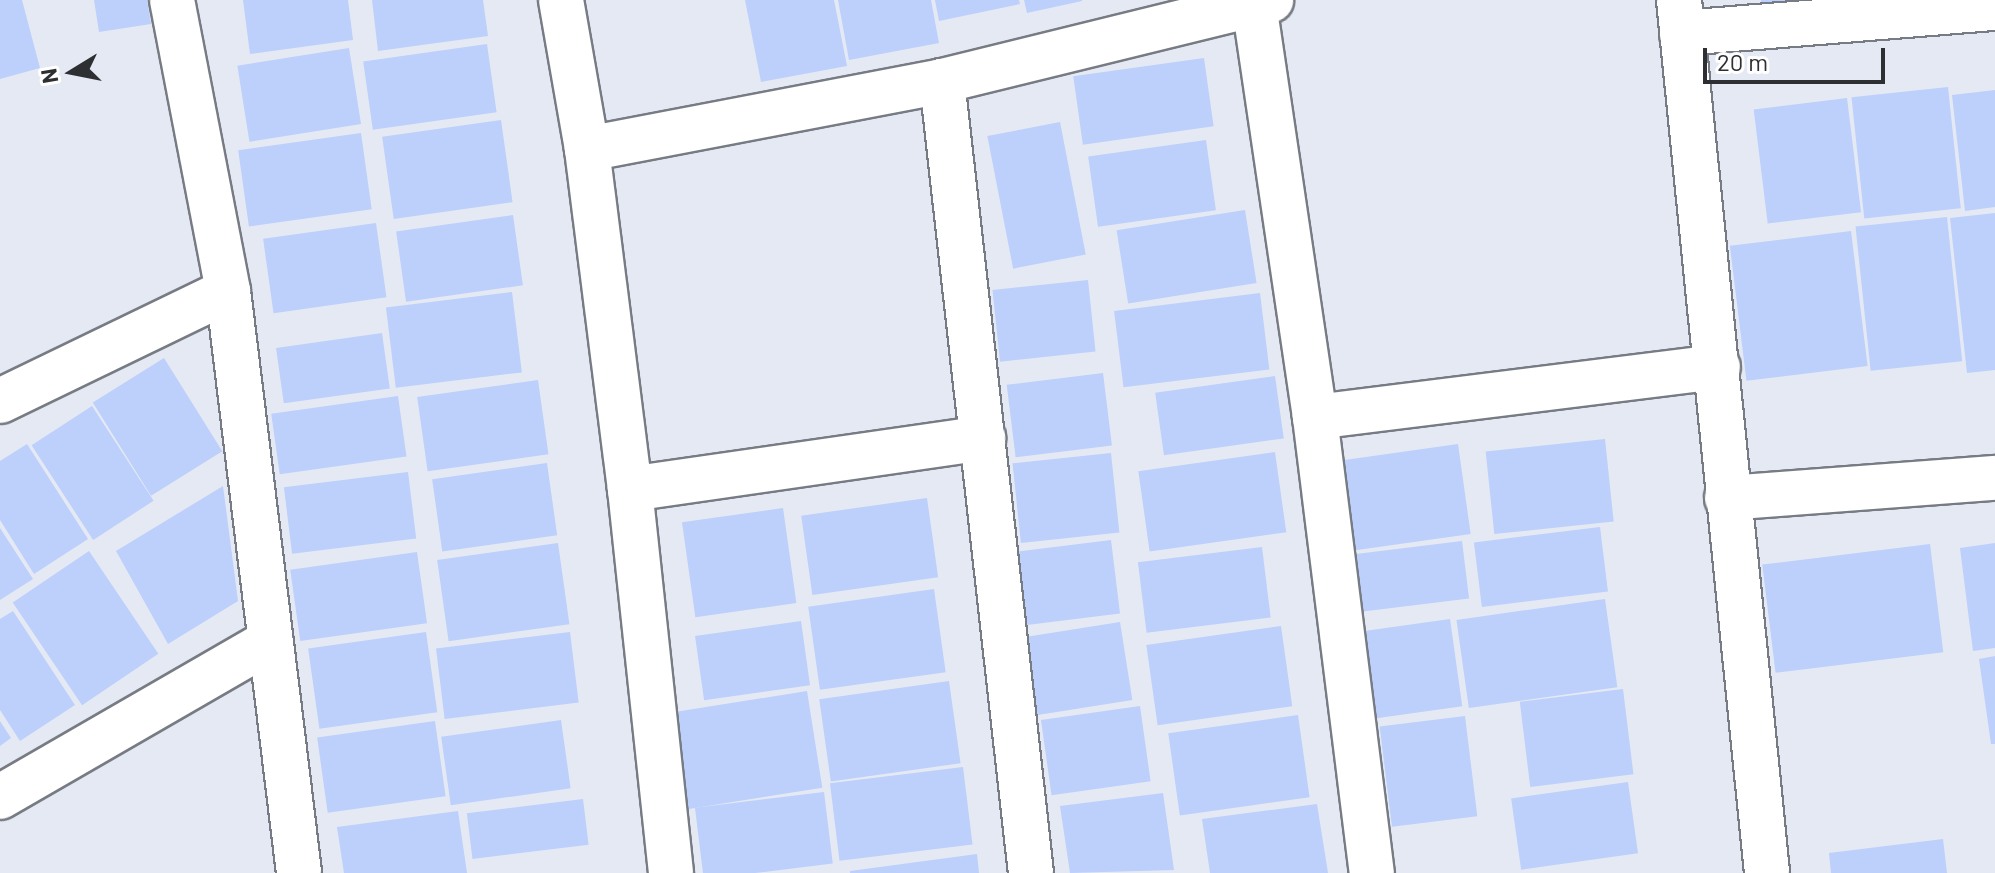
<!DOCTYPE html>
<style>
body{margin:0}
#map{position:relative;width:1995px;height:873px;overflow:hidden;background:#e5e9f3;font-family:Barlow,sans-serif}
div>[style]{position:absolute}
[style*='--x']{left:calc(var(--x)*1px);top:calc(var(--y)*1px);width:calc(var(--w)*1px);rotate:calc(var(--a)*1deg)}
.building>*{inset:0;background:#bcd0fb;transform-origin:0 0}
.roads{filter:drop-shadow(2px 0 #777b83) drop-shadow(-2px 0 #777b83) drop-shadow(0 2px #777b83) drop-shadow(0 -2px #777b83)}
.minor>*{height:44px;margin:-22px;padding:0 22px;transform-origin:22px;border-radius:22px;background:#fff}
span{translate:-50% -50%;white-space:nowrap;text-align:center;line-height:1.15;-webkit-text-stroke:6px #fff;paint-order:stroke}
.north{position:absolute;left:32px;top:32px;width:80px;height:80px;-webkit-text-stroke:6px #fff;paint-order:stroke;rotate:260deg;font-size:22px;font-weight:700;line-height:32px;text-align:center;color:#2d2f33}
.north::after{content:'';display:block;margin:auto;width:28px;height:36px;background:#2d2f33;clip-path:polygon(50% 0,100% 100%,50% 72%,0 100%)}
.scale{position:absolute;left:1703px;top:48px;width:182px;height:36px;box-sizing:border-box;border:4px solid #2d2f33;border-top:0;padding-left:10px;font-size:24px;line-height:28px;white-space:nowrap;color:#2d2f33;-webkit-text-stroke:6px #fff;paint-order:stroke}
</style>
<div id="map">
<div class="building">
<i style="clip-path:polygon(0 0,22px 0,40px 68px,0 79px)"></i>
<i style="clip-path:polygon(94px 0,147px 0,151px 24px,99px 32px)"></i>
<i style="clip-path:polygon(243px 0,348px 0,353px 40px,250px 54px)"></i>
<i style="clip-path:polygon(372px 0,483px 0,488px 36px,378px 51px)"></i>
<i style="clip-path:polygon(745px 0,834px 0,847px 66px,761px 82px)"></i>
<i style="clip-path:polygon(838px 0,931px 0,939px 43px,849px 60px)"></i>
<i style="clip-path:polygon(935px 0,1019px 0,1020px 4px,939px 21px)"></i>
<i style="clip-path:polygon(1024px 0,1082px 0,1082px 1px,1027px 13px)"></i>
<i style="clip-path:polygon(1761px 0,1804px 0,1804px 2px,1761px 7px)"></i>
<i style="left:487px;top:44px;width:69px;height:125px;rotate:82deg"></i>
<i style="left:349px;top:48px;width:77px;height:113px;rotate:81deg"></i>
<i style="left:1204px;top:58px;width:69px;height:132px;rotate:82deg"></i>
<i style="left:1948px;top:87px;width:122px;height:97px;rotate:84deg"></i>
<i style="clip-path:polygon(1995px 90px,1995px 207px,1965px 211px,1952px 95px)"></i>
<i style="left:1847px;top:98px;width:115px;height:94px;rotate:83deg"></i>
<i style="left:501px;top:120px;width:83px;height:120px;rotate:82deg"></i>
<i style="left:1060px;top:122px;width:135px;height:74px;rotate:79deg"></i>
<i style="left:361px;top:133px;width:77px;height:124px;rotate:82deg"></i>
<i style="left:1206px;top:140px;width:71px;height:119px;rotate:82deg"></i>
<i style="left:1245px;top:210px;width:74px;height:130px;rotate:81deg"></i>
<i style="clip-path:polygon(1995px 213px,1995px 370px,1967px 373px,1950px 218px)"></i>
<i style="left:513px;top:215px;width:71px;height:118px;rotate:82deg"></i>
<i style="left:1947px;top:217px;width:145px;height:92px;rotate:84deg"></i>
<i style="left:376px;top:223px;width:75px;height:114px;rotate:82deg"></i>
<i style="left:1851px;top:231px;width:136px;height:122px;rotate:83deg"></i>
<i style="left:1088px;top:280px;width:72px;height:96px;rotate:84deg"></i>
<i style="left:512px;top:292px;width:81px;height:127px;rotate:83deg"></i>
<i style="left:1260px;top:293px;width:77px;height:147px;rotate:83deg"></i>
<i style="left:382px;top:333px;width:56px;height:107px;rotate:82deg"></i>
<i style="left:164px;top:358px;width:110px;height:84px;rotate:58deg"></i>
<i style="left:1103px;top:373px;width:73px;height:97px;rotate:83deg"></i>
<i style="left:1275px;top:376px;width:63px;height:121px;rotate:82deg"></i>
<i style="left:538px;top:380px;width:75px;height:122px;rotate:82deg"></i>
<i style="left:398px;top:396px;width:61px;height:128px;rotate:82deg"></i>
<i style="left:92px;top:406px;width:113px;height:72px;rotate:57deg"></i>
<i style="left:1605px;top:439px;width:83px;height:120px;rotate:84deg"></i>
<i style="clip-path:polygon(27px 444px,88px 539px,34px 574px,0 520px,0 461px)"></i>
<i style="left:1458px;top:444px;width:91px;height:127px;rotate:82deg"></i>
<i style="left:1275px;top:452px;width:81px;height:138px;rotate:82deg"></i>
<i style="left:1111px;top:453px;width:80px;height:99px;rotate:84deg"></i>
<i style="left:547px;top:463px;width:73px;height:116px;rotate:82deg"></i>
<i style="left:408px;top:472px;width:67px;height:125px;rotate:83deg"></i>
<i style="clip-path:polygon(223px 486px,238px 601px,168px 644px,116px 551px)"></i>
<i style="left:927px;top:498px;width:80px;height:127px;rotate:82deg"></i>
<i style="left:783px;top:508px;width:96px;height:102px;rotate:82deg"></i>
<i style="left:1600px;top:527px;width:65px;height:127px;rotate:83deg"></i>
<i style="clip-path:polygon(0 528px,33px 579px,0 600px)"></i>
<i style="left:1111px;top:540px;width:74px;height:100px;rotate:83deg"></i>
<i style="left:1462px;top:541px;width:58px;height:113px;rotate:83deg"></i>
<i style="left:558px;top:543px;width:82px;height:122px;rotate:82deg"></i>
<i style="clip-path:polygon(1995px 543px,1995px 648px,1973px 651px,1960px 548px)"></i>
<i style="left:1930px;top:544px;width:109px;height:169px;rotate:83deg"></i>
<i style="left:1262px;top:547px;width:71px;height:125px;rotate:83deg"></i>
<i style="left:89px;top:551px;width:124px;height:92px;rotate:56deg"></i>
<i style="left:417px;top:552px;width:72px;height:128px;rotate:82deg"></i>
<i style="left:934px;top:589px;width:84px;height:127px;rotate:82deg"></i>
<i style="left:1605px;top:599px;width:89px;height:150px;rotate:82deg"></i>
<i style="clip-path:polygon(13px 611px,75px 705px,20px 741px,0 710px,0 619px)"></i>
<i style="left:1450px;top:619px;width:88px;height:92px;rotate:82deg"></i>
<i style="left:801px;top:621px;width:65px;height:107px;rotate:82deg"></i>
<i style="left:1120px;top:622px;width:79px;height:99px;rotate:81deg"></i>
<i style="left:1281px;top:626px;width:81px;height:136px;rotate:82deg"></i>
<i style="left:426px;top:632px;width:81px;height:119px;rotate:82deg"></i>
<i style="left:570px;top:632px;width:71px;height:135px;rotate:83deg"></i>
<i style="clip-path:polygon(1995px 656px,1995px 744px,1991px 744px,1979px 659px)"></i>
<i style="left:949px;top:681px;width:83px;height:131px;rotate:82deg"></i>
<i style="left:1623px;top:689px;width:86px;height:104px;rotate:83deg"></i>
<i style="left:807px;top:691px;width:98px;height:137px;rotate:81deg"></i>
<i style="left:1140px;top:706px;width:76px;height:100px;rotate:82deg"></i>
<i style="left:1298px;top:715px;width:83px;height:131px;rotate:82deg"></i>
<i style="left:1465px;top:716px;width:101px;height:86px;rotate:83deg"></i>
<i style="left:561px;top:720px;width:69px;height:121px;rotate:82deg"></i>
<i style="clip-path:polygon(0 721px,11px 738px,0 746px)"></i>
<i style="left:435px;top:721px;width:76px;height:119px;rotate:82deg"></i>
<i style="left:963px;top:767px;width:78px;height:134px;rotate:83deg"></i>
<i style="left:1628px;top:782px;width:72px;height:118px;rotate:82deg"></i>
<i style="left:824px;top:792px;width:72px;height:130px;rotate:83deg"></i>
<i style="clip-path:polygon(1163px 793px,1174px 870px,1070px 873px,1060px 806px)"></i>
<i style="left:583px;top:799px;width:46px;height:117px;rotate:83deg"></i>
<i style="clip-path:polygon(1317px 804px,1328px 873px,1210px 873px,1202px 819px)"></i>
<i style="clip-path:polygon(458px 811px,467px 873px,344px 873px,337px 827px)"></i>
<i style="clip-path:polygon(1943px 839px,1947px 873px,1831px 873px,1829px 853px)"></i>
<i style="clip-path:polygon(977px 854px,979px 873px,850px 873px,850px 871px)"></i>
</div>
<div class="roads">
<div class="minor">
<i style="--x:172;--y:0;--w:296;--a:79.1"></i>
<i style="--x:228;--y:291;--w:586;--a:83.04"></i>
<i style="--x:561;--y:0;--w:151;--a:80.1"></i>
<i style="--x:587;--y:149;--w:343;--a:82.8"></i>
<i style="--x:630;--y:489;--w:386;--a:83.9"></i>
<i style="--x:1679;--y:0;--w:877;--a:84.24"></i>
<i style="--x:1254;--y:4;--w:417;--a:81.6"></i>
<i style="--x:1315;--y:417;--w:460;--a:82.9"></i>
<i style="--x:1682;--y:33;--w:314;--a:-4.6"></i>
<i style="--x:942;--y:81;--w:797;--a:83.59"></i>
<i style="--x:587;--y:149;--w:361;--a:-10.8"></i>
<i style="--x:942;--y:81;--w:339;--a:-13.8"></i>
<i style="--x:0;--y:401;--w:253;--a:-25.8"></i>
<i style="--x:1315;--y:417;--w:406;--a:-7.1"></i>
<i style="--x:630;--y:489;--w:357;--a:-8.2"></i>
<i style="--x:1727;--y:498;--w:269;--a:-4.3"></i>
<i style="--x:0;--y:797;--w:312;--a:-30"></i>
</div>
</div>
<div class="north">N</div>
<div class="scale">20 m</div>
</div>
